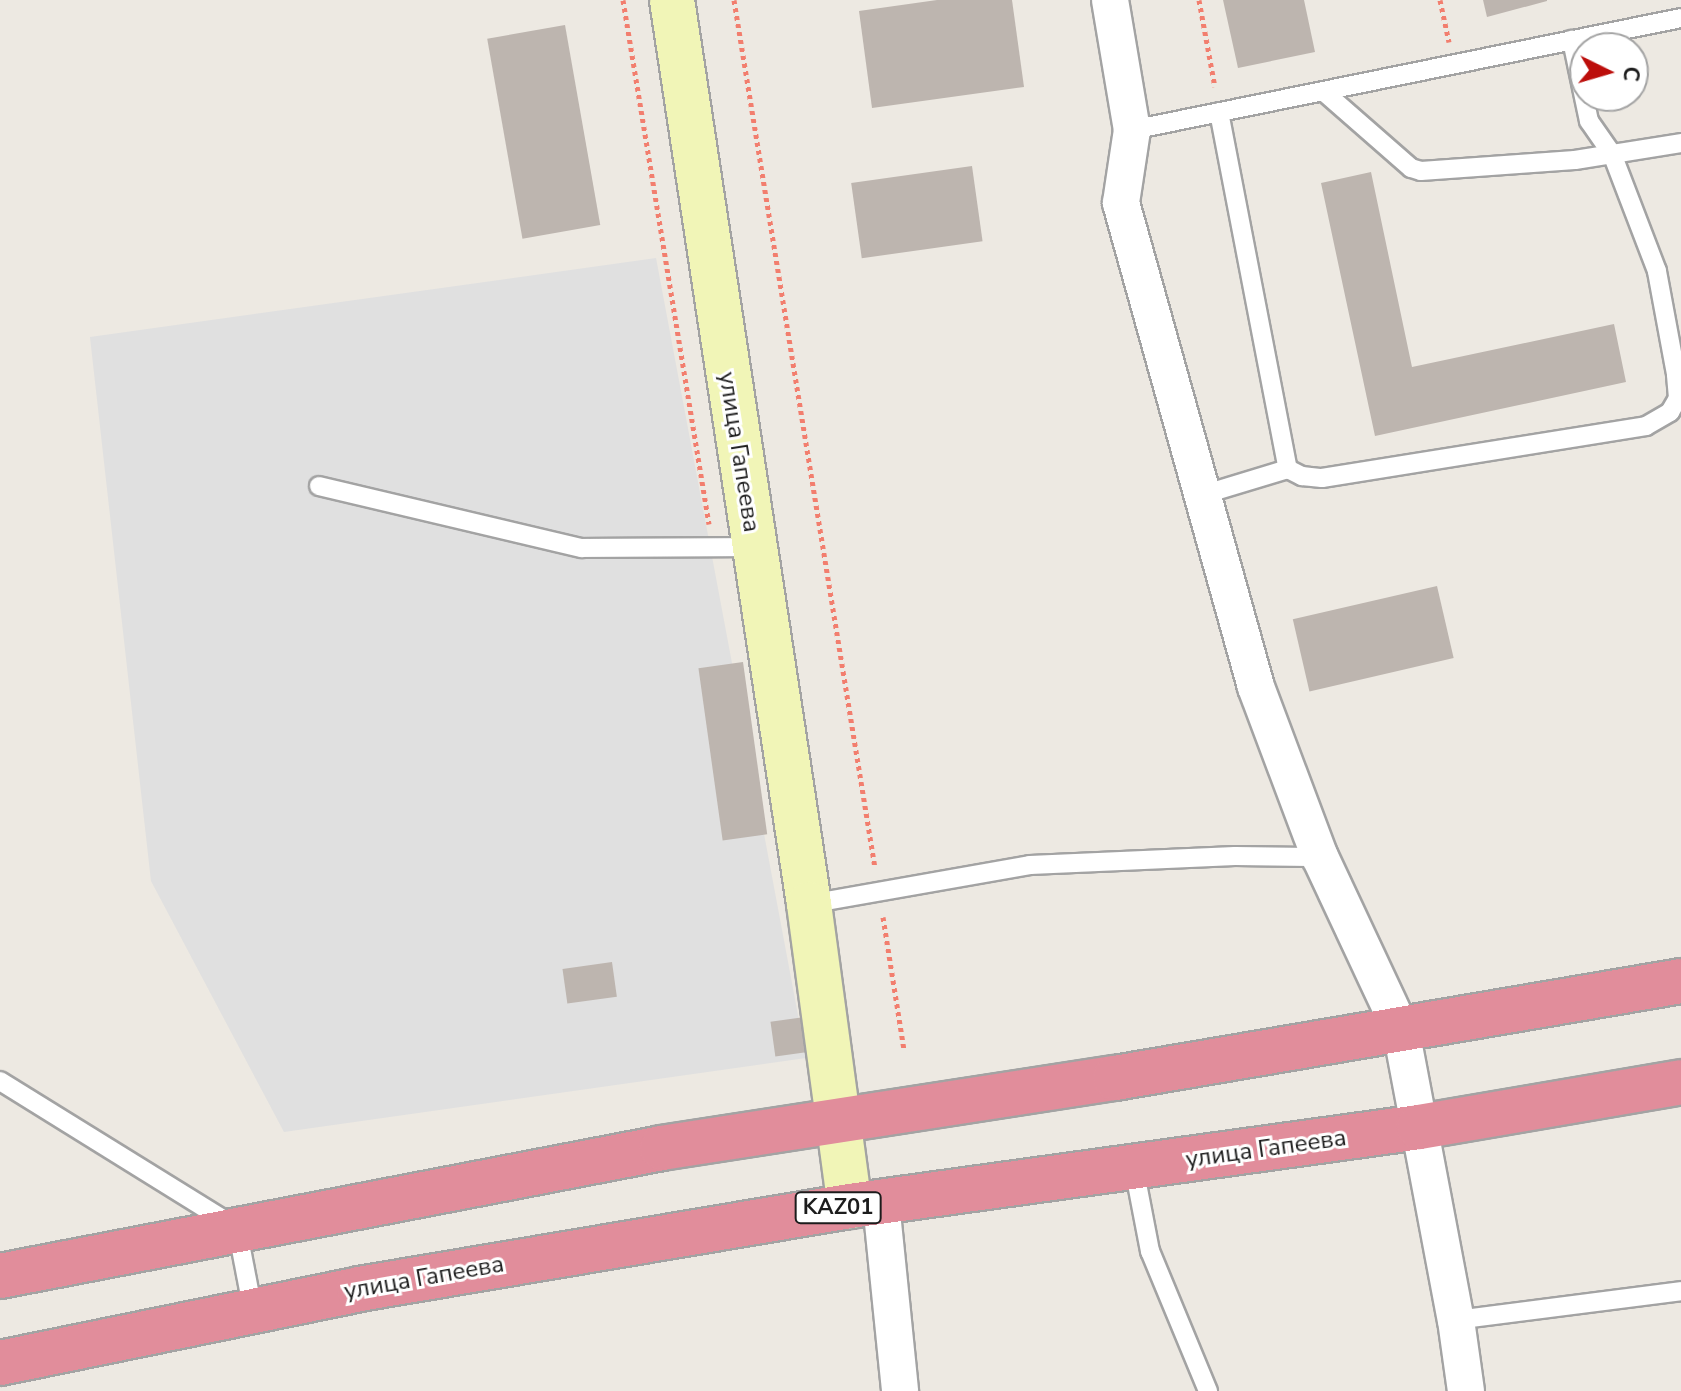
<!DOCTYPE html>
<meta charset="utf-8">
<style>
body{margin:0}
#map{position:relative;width:1681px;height:1391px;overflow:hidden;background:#ede9e2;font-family:"Nunito Sans",sans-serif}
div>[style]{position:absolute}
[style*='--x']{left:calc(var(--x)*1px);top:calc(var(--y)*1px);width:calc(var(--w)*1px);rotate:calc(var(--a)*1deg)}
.parking>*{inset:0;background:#e0e0e0}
.building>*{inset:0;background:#bdb5af;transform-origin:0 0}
.path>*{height:5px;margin-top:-2.5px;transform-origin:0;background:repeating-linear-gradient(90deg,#f27e6e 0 4px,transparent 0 8px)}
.roads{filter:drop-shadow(2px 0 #a3a3a3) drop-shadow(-2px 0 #a3a3a3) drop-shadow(0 2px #a3a3a3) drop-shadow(0 -2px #a3a3a3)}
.lane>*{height:18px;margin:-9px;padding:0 9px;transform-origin:9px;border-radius:9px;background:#fff}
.street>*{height:36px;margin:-18px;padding:0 18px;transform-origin:18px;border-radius:18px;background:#fff}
.secondary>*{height:44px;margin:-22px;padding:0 22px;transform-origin:22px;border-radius:22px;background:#f1f5b7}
.highway>*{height:44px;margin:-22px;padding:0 22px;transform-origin:22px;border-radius:22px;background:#e18d9b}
span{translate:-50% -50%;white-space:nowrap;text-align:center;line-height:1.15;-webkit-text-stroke:6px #fff;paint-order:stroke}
.shield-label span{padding:2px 6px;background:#fff;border:2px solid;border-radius:6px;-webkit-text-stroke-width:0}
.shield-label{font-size:22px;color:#1c1c1c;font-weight:700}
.street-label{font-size:24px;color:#1c1c1c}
.north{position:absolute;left:1569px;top:32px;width:80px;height:80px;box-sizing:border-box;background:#fff;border:2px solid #a4a4a4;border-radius:50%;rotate:95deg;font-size:22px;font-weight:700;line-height:32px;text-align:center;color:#1c1c1c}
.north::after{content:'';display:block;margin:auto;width:28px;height:36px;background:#bc0e0b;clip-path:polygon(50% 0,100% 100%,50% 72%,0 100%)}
</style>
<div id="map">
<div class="parking">
<i style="clip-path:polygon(656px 258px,806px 1058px,284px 1132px,151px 881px,90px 337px)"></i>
</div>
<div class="building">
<i style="clip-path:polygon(937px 0,1012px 0,1024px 87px,872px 108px,859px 11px)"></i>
<i style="clip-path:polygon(1223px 0,1304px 0,1315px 52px,1238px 68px)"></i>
<i style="clip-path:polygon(1483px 0,1547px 0,1547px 1px,1487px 17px)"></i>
<i style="left:565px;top:25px;width:203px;height:79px;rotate:80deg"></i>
<i style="left:972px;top:166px;width:76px;height:122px;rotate:82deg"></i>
<i style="clip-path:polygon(1371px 172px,1412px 367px,1614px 324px,1626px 382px,1375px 436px,1321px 183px)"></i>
<i style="left:1437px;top:586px;width:74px;height:148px;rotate:77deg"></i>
<i style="left:743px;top:662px;width:174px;height:45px;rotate:82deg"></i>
<i style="left:612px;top:962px;width:35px;height:50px;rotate:82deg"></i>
<i style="left:819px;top:1015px;width:35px;height:49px;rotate:82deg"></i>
</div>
<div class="path">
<i style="--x:623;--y:0;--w:531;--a:80.68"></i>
<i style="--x:734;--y:0;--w:879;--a:80.77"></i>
<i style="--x:1199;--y:0;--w:88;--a:79.6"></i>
<i style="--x:1440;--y:0;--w:43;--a:77.9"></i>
<i style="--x:883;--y:917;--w:135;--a:81"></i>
</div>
<div class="roads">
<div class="lane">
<i style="--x:1323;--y:91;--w:117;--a:41.2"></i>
<i style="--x:1411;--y:168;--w:10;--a:17"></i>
<i style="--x:1421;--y:171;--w:154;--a:-4.1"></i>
<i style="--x:1575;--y:160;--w:107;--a:-9.1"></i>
<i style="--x:1219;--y:112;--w:364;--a:79.1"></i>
<i style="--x:1132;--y:130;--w:560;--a:-11.53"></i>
<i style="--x:319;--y:486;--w:270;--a:13.3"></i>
<i style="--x:582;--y:548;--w:172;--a:-0.3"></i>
<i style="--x:1202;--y:495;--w:90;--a:-16.8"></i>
<i style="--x:1288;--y:469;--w:16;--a:27"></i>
<i style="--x:1302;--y:476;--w:20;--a:6"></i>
<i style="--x:1322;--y:478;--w:328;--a:-9.1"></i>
<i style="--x:1646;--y:426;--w:28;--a:-30"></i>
<i style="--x:1670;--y:412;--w:16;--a:-60"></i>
<i style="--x:1678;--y:398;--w:24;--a:-95"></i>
<i style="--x:1676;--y:374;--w:105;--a:-100.5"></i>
<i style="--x:1657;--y:271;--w:125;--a:-111"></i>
<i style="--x:1612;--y:154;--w:40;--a:-124.9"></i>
<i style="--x:1589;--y:121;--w:83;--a:-101.9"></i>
<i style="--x:809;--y:904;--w:224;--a:-10"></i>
<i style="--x:1030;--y:865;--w:205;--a:-2.5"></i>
<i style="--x:1235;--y:856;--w:85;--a:0.7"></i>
<i style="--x:0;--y:1081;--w:279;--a:31.8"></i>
<i style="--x:237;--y:1228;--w:85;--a:79.1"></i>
<i style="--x:1134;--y:1168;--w:85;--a:79.1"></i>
<i style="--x:1150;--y:1251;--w:152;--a:67.5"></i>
<i style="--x:1456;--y:1320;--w:227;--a:-7.3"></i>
</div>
<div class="street">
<i style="--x:1110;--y:0;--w:132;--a:80.4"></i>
<i style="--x:1132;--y:130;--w:74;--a:98.6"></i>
<i style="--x:1121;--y:203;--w:502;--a:74.41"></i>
<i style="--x:1256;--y:687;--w:182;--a:69.4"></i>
<i style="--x:1320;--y:857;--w:191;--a:64.9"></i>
<i style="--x:1401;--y:1030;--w:295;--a:79.3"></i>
<i style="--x:1456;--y:1320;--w:72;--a:82"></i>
<i style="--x:881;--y:1203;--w:189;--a:84.2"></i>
</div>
<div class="secondary">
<i style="--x:672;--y:0;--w:914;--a:81.38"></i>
<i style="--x:809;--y:904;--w:305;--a:82.3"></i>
</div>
<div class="highway">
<i style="--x:0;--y:1276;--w:674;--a:-10.94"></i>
<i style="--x:662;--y:1148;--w:458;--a:-8.8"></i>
<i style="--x:1115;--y:1078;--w:574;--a:-9.72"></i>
<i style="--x:0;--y:1363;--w:367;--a:-11.6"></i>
<i style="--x:359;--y:1289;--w:498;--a:-9.6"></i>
<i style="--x:850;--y:1206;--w:574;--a:-7.9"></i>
<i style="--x:1419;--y:1127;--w:266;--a:-9.7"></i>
</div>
</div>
<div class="shield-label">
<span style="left:838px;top:1208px">KАZ01</span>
</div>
<div class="street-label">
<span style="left:739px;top:452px;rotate:81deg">улица Гапеева</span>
<span style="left:1266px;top:1149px;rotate:-8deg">улица Гапеева</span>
<span style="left:424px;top:1278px;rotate:-10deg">улица Гапеева</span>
</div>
<div class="north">С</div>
</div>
